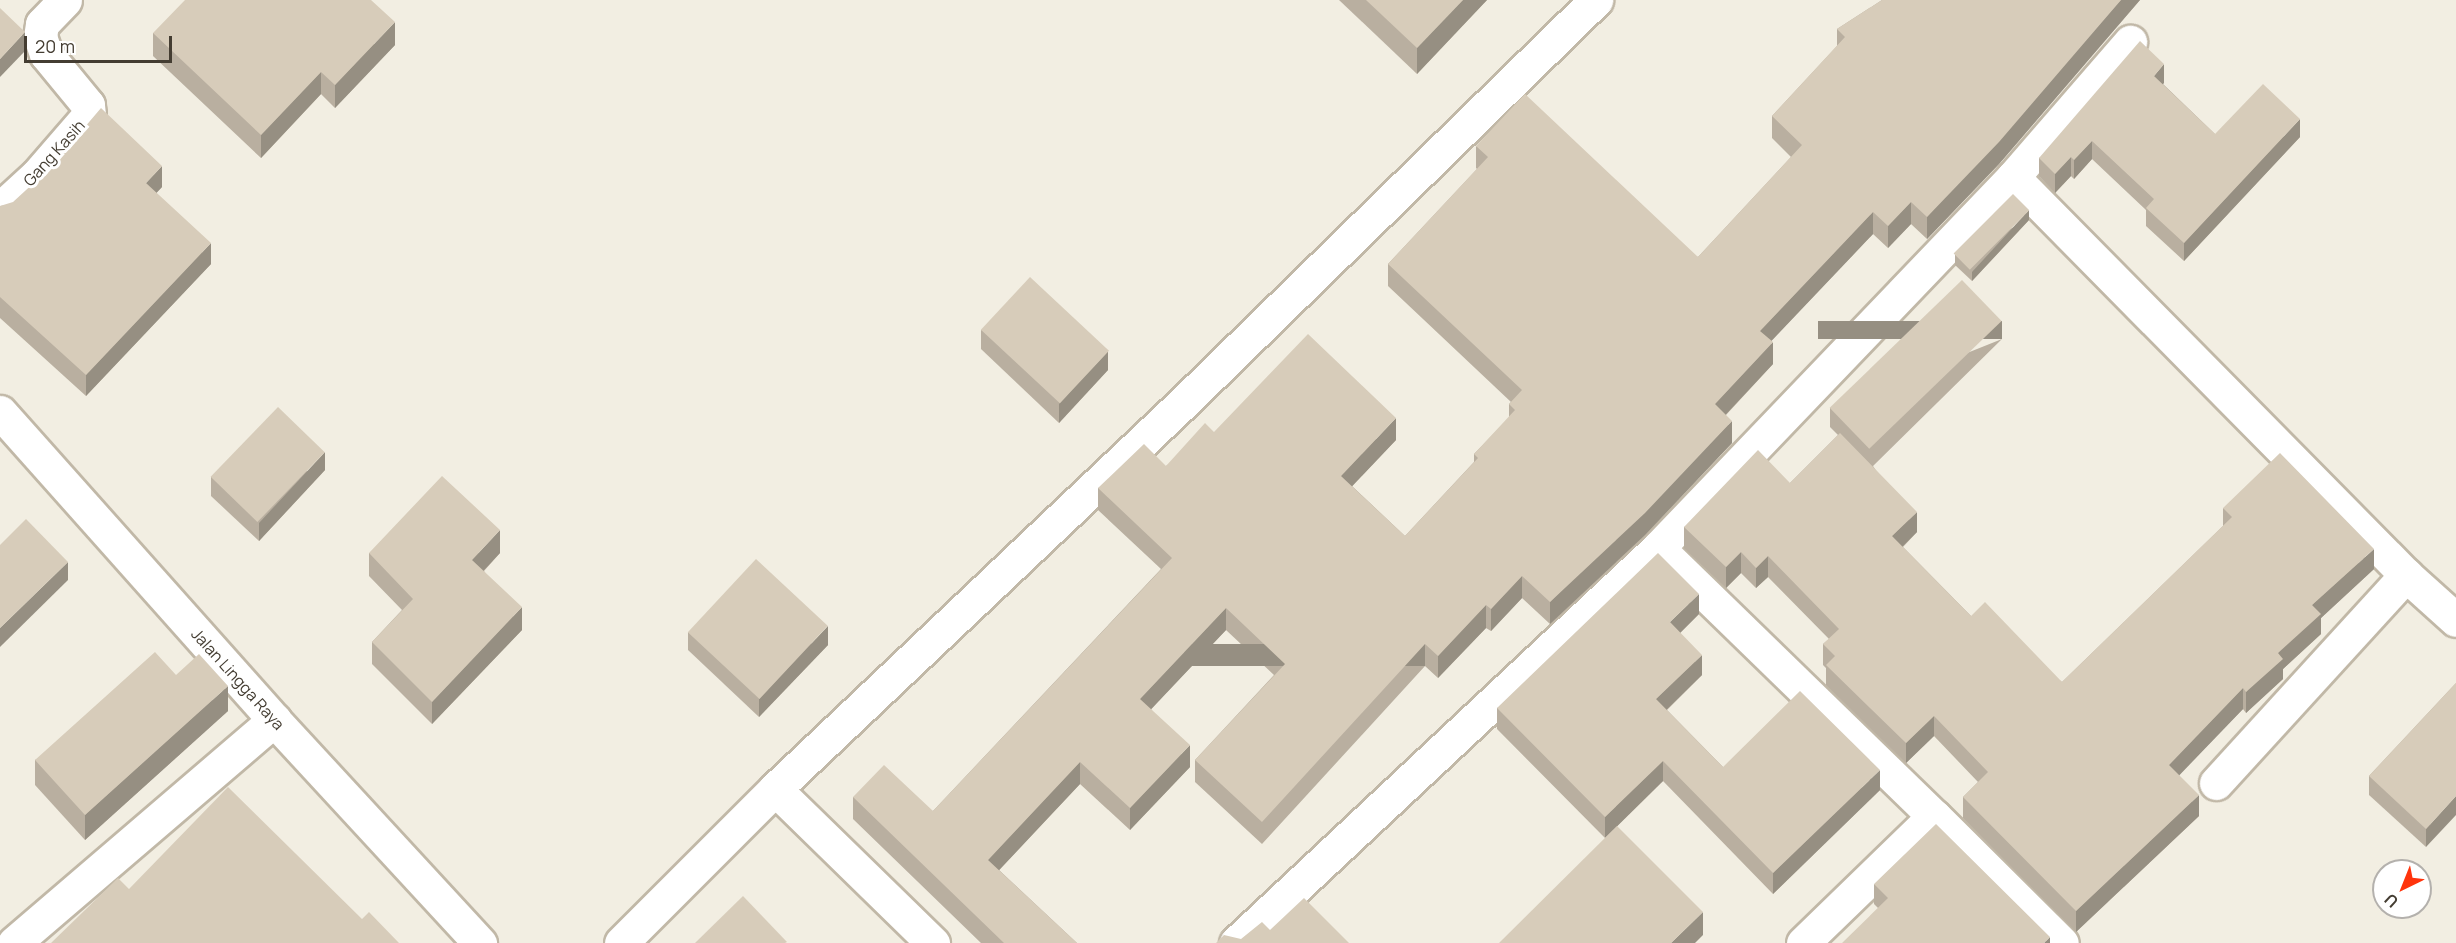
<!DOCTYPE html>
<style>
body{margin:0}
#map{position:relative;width:2456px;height:943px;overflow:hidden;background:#f2eee2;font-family:Manrope,sans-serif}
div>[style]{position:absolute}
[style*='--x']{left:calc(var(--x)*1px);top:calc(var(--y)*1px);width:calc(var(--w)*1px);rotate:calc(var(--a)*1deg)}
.roads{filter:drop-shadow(2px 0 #c1b8a7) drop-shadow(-2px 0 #c1b8a7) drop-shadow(0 2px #c1b8a7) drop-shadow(0 -2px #c1b8a7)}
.minor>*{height:33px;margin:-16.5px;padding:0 16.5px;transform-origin:16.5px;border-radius:16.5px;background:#fff}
.wall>*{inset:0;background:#b9afa0}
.shaded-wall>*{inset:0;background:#968f82;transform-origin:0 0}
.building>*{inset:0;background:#d7ccba;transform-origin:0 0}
span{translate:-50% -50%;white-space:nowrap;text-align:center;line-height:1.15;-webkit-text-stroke:6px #fff;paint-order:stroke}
.street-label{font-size:16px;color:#443d32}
.north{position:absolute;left:2372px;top:859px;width:60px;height:60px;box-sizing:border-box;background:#fff;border:2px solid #b4b1ad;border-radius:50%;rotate:223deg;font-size:16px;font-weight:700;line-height:24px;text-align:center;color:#443d32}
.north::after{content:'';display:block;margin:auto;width:21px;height:27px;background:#ff340c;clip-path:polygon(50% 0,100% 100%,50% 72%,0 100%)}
.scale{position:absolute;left:24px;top:36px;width:148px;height:27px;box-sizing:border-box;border:3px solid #443d32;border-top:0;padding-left:8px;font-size:18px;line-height:21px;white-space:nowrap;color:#443d32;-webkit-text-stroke:4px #fff;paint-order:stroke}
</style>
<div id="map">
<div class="roads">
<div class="minor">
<i style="--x:2013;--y:177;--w:179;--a:-49.1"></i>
<i style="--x:0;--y:209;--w:50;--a:-42.6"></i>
<i style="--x:37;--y:175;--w:79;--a:-49.1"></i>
<i style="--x:89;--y:115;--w:10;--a:-96"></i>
<i style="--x:88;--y:105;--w:66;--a:-129.5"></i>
<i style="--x:46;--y:54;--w:18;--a:-109"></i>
<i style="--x:40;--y:37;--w:13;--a:-81"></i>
<i style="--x:42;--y:24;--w:33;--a:-46"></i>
<i style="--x:0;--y:412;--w:412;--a:48.3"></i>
<i style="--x:274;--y:720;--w:304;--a:47.3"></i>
<i style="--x:1658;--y:548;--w:385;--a:44.2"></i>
<i style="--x:2216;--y:783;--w:282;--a:-47.6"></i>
<i style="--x:775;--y:789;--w:221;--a:44.3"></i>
<i style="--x:14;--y:943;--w:343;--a:-40.6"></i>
<i style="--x:621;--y:943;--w:218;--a:-45"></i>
<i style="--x:775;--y:789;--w:563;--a:-43.42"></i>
<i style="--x:1184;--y:402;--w:576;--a:-44.3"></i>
<i style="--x:1236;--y:943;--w:578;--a:-43.11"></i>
<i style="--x:1658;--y:548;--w:513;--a:-46.26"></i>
<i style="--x:2013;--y:177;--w:559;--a:45.36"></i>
<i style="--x:2406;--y:575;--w:67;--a:42"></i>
<i style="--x:1803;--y:943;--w:182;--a:-44.1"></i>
<i style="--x:1934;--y:816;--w:180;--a:44.8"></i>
</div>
</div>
<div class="wall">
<i style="clip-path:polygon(1339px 0,1487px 0,1417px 74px)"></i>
<i style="clip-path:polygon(1882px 0,2140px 0,1999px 164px,1927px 239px,1911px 224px,1888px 248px,1873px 234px,1771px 341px,1773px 364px,1726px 415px,1732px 443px,1645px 535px,1550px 624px,1522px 598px,1491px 631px,1486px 628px,1438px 678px,1425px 666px,1262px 844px,1195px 782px,1195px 760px,1274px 675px,1226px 630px,1151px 709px,1190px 767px,1130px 830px,1080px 784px,999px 870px,1077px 943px,981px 943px,853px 819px,853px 797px,933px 811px,1161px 569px,1098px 510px,1098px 488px,1166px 466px,1214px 432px,1396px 440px,1352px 486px,1405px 536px,1474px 462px,1474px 454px,1509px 418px,1509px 404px,1511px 402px,1388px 286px,1388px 264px,1477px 169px,1476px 168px,1476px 146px,1698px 257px,1791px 157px,1772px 138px,1772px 116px,1837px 46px,1837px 29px)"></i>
<i style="clip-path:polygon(153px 33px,395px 45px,335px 108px,321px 94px,261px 158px,153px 56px)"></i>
<i style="clip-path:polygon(2164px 83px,2163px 84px,2215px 134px,2300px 137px,2184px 261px,2146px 226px,2146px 210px,2092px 159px,2074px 179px,2071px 176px,2055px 193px,2039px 176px,2039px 158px)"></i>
<i style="clip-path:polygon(162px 187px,156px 193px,211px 264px,86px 396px,0 318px,0 206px)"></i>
<i style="clip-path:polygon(2029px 220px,1972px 281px,1955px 265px,1955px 255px)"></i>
<i style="clip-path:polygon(981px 330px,1108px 370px,1059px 423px,981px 349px)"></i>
<i style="clip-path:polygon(2002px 339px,1873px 466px,1917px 532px,1903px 547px,1971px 616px,2062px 682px,2223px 526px,2223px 508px,2374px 569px,2321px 618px,2321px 634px,2283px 669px,2283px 679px,2246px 713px,2243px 709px,2179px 775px,2199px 816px,2076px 932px,1963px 818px,1963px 797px,1978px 782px,1934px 736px,1906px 763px,1826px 685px,1826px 668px,1823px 665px,1823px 644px,1829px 639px,1768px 577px,1756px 588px,1741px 573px,1726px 588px,1684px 548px,1684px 527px,1790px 483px,1838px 435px,1830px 427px,1830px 408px)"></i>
<i style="clip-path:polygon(325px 470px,259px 541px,211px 496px,211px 477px)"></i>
<i style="clip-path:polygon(369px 553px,500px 553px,484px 571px,522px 630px,432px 724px,372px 664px,372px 642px,402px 610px,369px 576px)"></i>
<i style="clip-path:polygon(1699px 614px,1680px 633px,1702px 675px,1667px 710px,1723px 767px,1880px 790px,1773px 894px,1663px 781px,1605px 838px,1497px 729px,1497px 708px)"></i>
<i style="clip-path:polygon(688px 632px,828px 645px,759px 717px,688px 650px)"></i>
<i style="clip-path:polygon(176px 675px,228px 711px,85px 840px,35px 785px,35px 760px)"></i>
<i style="clip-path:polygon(2456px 683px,2426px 847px,2369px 795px,2369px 776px)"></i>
<i style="clip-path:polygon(1874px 884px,2050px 943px,1878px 908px,1874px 904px)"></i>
</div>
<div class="shaded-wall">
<i style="clip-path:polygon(1463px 0,1487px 0,1417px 74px,1417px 48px)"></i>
<i style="clip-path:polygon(2121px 0,2140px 0,1999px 164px,1927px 239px,1927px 217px)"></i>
<i style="clip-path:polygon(395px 22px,395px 45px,335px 108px,335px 85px)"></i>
<i style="clip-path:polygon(25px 32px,25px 51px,0 77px,0 59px)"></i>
<i style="clip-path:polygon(2164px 64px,2164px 83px,2154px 94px,2154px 76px)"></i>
<i style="clip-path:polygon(321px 72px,321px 94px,261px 158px,261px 135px)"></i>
<i style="clip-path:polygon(2300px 119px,2300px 137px,2184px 261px,2184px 243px)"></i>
<i style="clip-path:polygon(2092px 141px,2092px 159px,2074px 179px,2074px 160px)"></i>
<i style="clip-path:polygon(2071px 157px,2071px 176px,2055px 193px,2055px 174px)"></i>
<i style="clip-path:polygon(162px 166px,162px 187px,146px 204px,146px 183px)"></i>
<i style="clip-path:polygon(1911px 202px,1911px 224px,1888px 248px,1888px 226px)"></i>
<i style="clip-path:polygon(2029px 210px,2029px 220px,1972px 281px,1972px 272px)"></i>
<i style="clip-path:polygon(1873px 212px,1873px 234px,1760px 353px,1760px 331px)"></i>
<i style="clip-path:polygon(211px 243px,211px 264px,86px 396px,86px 375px)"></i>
<i style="left:2002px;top:321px;width:18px;height:184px;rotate:90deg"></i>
<i style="clip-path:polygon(1773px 342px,1773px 364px,1715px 426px,1715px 404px)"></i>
<i style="clip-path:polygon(1108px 351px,1108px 370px,1059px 423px,1059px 404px)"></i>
<i style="clip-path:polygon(1396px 418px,1396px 440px,1341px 498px,1341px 476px)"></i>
<i style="clip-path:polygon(1732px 421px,1732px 443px,1645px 535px,1550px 624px,1550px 602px)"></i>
<i style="clip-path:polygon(325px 452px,325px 470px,259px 541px,259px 523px)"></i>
<i style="clip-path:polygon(1917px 512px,1917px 532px,1892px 557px,1892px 536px)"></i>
<i style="clip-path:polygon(500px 530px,500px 553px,472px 583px,472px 560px)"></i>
<i style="clip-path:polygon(2374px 549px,2374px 569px,2321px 618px,2321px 634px,2283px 669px,2283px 679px,2246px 713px,2246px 692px,2278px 653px,2312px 605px)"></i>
<i style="clip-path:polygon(1741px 552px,1741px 573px,1726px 588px,1726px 567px)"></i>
<i style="clip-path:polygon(1768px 556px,1768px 577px,1756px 588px,1756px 568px)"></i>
<i style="clip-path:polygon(68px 562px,68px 580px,0 647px,0 628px)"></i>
<i style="clip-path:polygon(1522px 576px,1522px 598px,1491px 631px,1491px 609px)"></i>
<i style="clip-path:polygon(1699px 594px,1699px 614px,1670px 643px,1670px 622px)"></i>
<i style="clip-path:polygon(1486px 605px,1486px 628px,1438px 678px,1438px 656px)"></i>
<i style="clip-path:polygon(522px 607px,522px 630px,432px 724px,432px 702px)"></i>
<i style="clip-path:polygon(1226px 608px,1226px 630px,1140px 721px,1140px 699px)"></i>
<i style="clip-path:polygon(828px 626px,828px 645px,759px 717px,759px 699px)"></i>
<i style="left:1425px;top:644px;width:22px;height:241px;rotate:90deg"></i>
<i style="clip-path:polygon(1702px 655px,1702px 675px,1656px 720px,1656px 699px)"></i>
<i style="clip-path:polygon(228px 686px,228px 711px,85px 840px,85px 815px)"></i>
<i style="clip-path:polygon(2243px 688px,2243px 709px,2169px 786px,2169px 765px)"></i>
<i style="clip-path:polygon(1934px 716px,1934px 736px,1906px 763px,1906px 743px)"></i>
<i style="clip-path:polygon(1190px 745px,1190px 767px,1130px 830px,1130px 808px)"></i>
<i style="clip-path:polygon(1663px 761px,1663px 781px,1605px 838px,1605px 817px)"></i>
<i style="clip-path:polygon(1080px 762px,1080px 784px,988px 882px,988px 860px)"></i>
<i style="clip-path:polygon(1880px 770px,1880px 790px,1773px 894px,1773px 873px)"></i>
<i style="clip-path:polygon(2199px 795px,2199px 816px,2076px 932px,2076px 911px)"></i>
<i style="clip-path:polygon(2456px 796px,2456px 815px,2426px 847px,2426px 829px)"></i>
<i style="clip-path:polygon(1703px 912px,1703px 935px,1695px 943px,1671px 943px)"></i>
<i style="clip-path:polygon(2050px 937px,2050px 943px,2044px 943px)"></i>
</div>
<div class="building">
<i style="clip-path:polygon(185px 0,371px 0,395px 22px,335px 85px,321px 72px,261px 135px,153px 33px)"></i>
<i style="clip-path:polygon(1366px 0,1463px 0,1417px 48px)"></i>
<i style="clip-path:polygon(1882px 0,2121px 0,1999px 142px,1927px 217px,1911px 202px,1888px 226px,1873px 212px,1760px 331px,1773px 342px,1715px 404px,1732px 421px,1645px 513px,1550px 602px,1522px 576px,1491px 609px,1486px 605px,1438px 656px,1425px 644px,1262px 822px,1195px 760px,1285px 664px,1226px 608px,1140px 699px,1190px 745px,1130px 808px,1080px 762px,988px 860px,1077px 943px,1004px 943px,853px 797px,884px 765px,933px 811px,1172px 558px,1098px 488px,1144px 444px,1166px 466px,1205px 423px,1214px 432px,1308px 334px,1396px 418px,1341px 476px,1405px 536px,1478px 458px,1474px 454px,1515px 410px,1509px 404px,1522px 390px,1388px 264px,1488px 157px,1476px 146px,1525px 94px,1698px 257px,1802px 145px,1772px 116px,1845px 37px,1837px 29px)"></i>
<i style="clip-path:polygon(0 8px,25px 32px,0 59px)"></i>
<i style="clip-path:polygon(2140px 41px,2164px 64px,2154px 76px,2215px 134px,2263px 84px,2300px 119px,2184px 243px,2146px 208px,2154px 199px,2092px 141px,2074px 160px,2071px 157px,2055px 174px,2039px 158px)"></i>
<i style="clip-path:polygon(101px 108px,162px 166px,146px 183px,211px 243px,86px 375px,0 297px,0 206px,13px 202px,50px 168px)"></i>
<i style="left:2013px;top:194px;width:23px;height:84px;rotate:45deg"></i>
<i style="left:1030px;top:277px;width:108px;height:72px;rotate:43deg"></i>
<i style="left:1962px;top:280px;width:57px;height:184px;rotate:46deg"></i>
<i style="left:278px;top:407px;width:65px;height:97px;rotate:44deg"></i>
<i style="clip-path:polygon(1840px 433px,1917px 512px,1892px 536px,1971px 616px,1985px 602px,2062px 682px,2232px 517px,2223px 508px,2280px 453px,2374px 549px,2312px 605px,2321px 614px,2278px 653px,2283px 659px,2246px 692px,2243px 688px,2169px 765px,2199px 795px,2076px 911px,1963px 797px,1988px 772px,1934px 716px,1906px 743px,1826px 665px,1835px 656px,1823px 644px,1839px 629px,1768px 556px,1756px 568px,1741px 552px,1726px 567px,1684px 527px,1758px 450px,1790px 483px)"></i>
<i style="clip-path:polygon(442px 476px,500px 530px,472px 560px,522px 607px,432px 702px,372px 642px,413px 599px,369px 553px)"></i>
<i style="clip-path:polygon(26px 519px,68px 562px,0 628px,0 545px)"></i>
<i style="clip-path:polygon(1658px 553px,1699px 594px,1670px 622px,1702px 655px,1656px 699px,1723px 767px,1800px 691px,1880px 770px,1773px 873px,1663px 761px,1605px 817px,1497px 708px)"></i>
<i style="left:756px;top:559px;width:98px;height:100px;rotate:43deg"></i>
<i style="clip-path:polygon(155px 652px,176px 675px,199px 654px,228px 686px,85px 815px,35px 760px)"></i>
<i style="clip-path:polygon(2456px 683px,2456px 796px,2426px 829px,2369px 776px)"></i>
<i style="clip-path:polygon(228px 787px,362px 919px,369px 912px,399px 943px,51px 943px,118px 878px,129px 889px)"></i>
<i style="clip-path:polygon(1936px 824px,2050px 937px,2044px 943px,1842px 943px,1888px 898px,1874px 884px)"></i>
<i style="clip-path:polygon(1617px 826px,1703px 912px,1671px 943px,1499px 943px)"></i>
<i style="clip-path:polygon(743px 896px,787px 942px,785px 943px,695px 943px)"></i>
<i style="clip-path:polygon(1304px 898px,1349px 943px,1216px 943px,1224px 935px,1241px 939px,1262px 922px,1270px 930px)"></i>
</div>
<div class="street-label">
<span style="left:54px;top:153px;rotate:-48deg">Gang Kasih</span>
<span style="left:238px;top:679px;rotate:48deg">Jalan Lingga Raya</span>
</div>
<div class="north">U</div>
<div class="scale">20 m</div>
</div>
